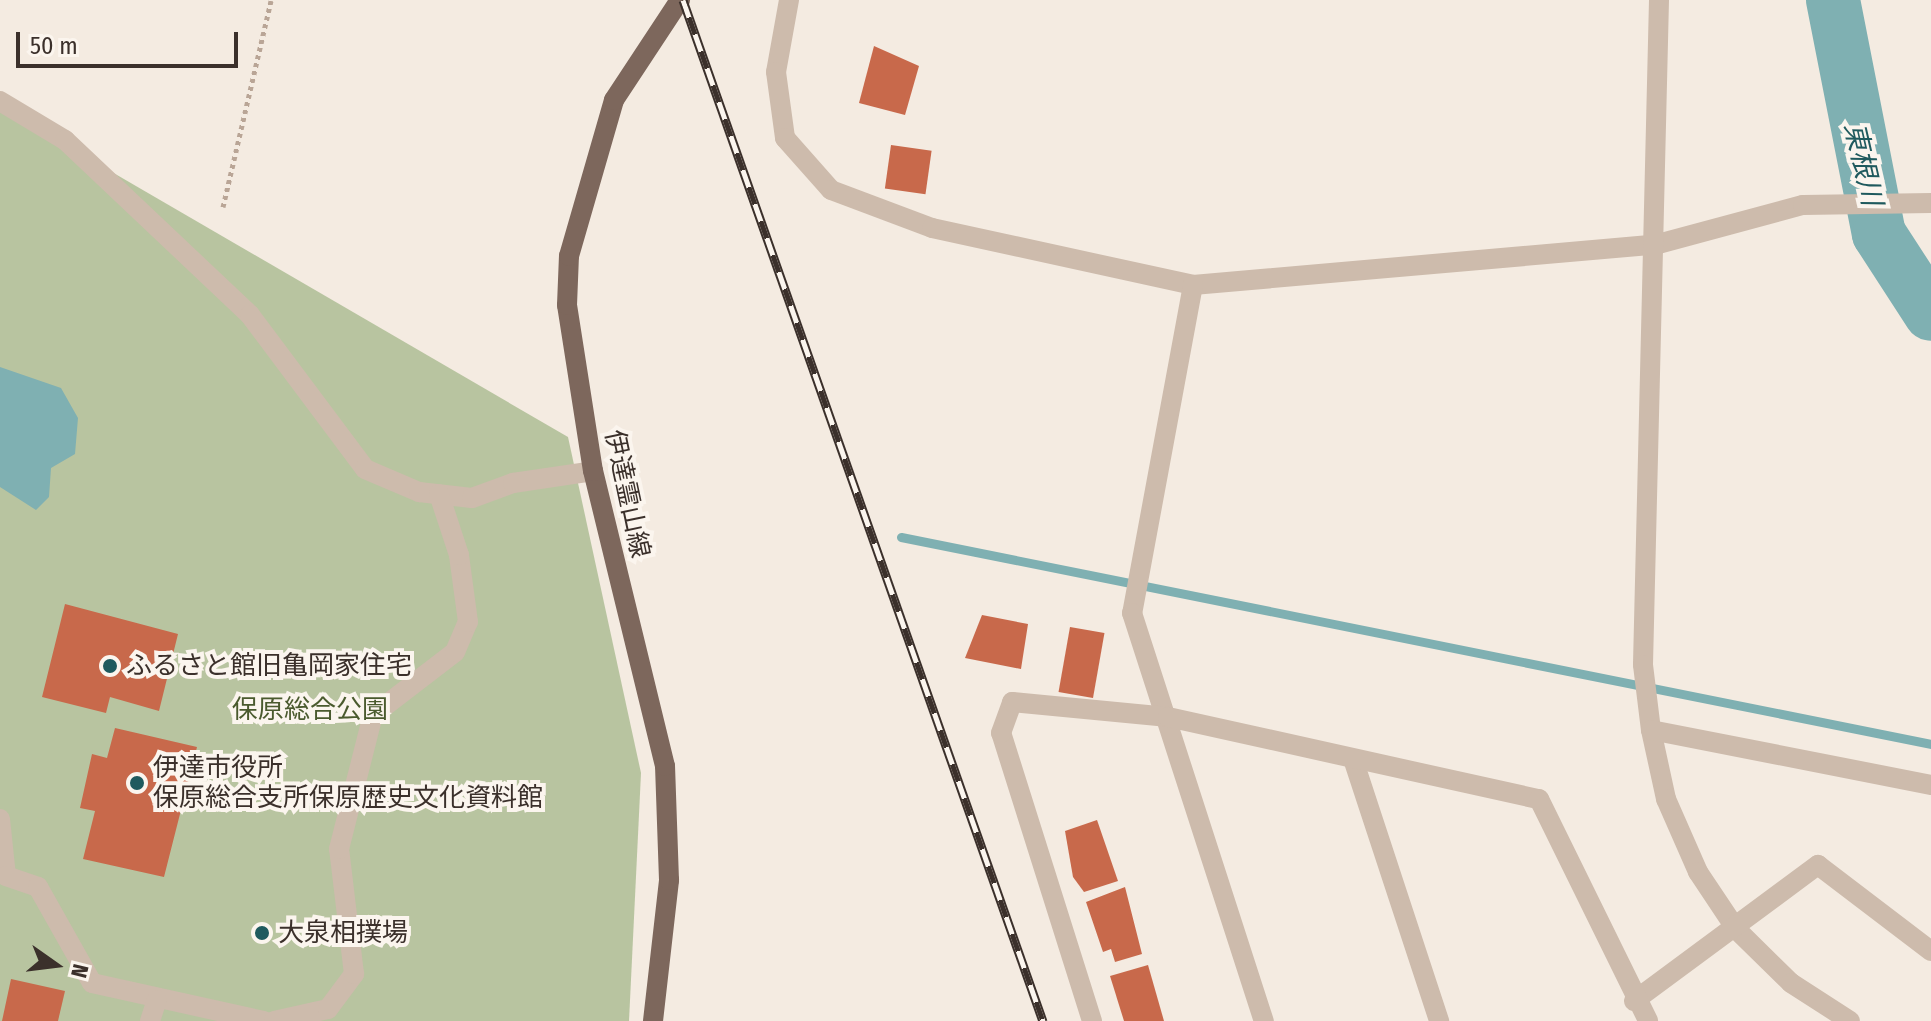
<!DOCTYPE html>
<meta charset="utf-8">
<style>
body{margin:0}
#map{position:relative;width:1931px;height:1021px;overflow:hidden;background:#f4ebe1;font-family:"Fira Sans Condensed","Noto Sans JP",sans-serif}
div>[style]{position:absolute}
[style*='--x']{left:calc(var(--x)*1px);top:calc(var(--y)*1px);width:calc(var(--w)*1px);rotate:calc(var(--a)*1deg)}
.green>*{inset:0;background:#b8c4a0}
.water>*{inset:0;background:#7fb0b2}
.stream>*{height:9px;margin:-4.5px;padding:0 4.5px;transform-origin:4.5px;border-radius:4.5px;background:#7fb0b2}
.river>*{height:54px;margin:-27px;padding:0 27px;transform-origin:27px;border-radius:27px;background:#7fb0b2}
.building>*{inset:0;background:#c8694b;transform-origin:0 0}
.path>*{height:5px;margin-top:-2.5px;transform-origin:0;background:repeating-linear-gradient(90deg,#b9a596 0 4px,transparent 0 8px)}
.minor>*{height:20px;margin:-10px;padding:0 10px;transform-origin:10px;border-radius:10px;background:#cdbbac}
.major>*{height:20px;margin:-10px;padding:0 10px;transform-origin:10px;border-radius:10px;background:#7d675c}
.rail>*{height:9px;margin-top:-4.5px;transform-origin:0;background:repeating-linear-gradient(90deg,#fbf5ee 0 18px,#3b302b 0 36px);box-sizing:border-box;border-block:2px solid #3b302b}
.dots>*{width:22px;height:22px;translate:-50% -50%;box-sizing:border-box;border:4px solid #fbf5ee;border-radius:50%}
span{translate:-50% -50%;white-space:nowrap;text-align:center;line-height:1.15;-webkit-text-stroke:8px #fbf5ee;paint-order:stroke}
.street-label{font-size:26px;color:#3b302b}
.poi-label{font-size:26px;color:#3b302b}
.left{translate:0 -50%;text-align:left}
.park-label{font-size:26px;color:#4a5a2e}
.water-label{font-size:28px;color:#1f5a5e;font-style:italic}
.north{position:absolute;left:16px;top:925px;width:80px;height:80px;-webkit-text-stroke:6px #fbf5ee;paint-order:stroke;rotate:104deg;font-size:22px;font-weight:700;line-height:32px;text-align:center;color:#3b302b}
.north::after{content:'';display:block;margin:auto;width:28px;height:36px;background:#3b302b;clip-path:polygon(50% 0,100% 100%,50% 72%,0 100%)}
.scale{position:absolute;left:16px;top:32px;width:222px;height:36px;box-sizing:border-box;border:4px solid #3b302b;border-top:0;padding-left:10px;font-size:24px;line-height:28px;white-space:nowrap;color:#3b302b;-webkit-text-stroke:6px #fbf5ee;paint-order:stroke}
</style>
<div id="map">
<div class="green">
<i style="clip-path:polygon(0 107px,568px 437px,641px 773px,629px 1021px,0 1021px)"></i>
</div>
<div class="water">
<i style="clip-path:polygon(0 367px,61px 388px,78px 418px,75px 454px,51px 468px,49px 497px,36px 510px,0 487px)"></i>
</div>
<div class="stream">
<i style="--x:901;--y:537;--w:1051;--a:11.36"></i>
</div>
<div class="river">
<i style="--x:1833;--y:0;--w:238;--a:78.9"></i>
<i style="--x:1879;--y:234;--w:95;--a:57"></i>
</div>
<div class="building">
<i style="clip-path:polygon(874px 46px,919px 66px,905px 115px,859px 103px)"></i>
<i style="left:891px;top:145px;width:41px;height:44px;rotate:8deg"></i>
<i style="clip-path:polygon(65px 604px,178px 634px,159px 711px,110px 697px,106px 713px,42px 697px)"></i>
<i style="clip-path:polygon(982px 615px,1028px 624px,1021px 669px,965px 658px)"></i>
<i style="left:1070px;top:627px;width:35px;height:66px;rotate:10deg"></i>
<i style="clip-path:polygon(115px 728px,197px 747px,164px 877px,83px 859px,95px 811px,80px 808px,92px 754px,107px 758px)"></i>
<i style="clip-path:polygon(1097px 820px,1118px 881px,1084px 892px,1073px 877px,1065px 831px)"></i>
<i style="clip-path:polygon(1125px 887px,1142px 954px,1115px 962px,1111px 949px,1103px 952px,1086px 902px)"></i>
<i style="clip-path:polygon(1148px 965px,1164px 1021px,1124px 1021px,1110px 976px)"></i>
<i style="clip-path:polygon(11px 979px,65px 991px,58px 1021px,2px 1021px)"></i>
</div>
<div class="path">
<i style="--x:223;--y:207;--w:212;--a:-76.9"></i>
</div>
<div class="minor">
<i style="--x:789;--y:0;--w:73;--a:100.2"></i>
<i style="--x:776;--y:72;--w:67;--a:82.2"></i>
<i style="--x:785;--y:138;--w:69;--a:48.5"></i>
<i style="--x:831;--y:190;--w:108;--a:20.6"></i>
<i style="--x:932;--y:228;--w:267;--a:12.3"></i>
<i style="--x:1193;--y:285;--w:467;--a:-5"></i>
<i style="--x:1658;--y:244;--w:150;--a:-15.1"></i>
<i style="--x:1803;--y:205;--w:128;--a:-0.9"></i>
<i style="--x:1659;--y:0;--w:665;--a:91.38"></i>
<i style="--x:1643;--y:665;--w:65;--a:83"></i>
<i style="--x:1651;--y:730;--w:71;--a:77.7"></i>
<i style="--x:1666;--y:799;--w:80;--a:66.3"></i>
<i style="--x:1698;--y:872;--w:69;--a:56.3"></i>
<i style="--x:1736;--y:929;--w:77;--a:44.5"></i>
<i style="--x:1791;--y:983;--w:70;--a:32.8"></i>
<i style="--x:0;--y:101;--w:76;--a:31"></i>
<i style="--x:65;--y:140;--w:255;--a:43.4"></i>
<i style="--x:250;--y:315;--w:192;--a:53.2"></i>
<i style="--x:365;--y:469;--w:59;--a:23.1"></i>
<i style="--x:419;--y:492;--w:53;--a:6.5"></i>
<i style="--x:472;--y:498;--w:44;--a:-20.1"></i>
<i style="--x:513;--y:483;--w:81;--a:-8.5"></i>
<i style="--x:1193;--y:285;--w:334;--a:100.5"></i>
<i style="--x:1132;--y:613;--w:429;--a:72.1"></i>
<i style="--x:1651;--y:730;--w:285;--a:11.1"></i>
<i style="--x:1353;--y:759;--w:276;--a:71.8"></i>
<i style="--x:0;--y:819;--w:57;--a:84"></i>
<i style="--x:6;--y:876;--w:34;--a:19"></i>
<i style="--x:38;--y:887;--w:110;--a:60.6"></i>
<i style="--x:92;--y:983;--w:176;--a:12.5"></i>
<i style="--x:1634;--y:1001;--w:229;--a:-36.5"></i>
<i style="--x:1818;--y:865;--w:142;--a:37.3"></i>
<i style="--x:150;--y:1021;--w:22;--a:-72"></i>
<i style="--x:274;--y:1021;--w:55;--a:-12.5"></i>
<i style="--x:328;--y:1009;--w:44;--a:-53.4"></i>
<i style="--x:354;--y:974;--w:126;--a:-96.8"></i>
<i style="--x:339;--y:849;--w:138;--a:-75.8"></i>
<i style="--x:373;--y:715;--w:103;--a:-37.5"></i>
<i style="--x:455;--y:652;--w:33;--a:-67"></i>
<i style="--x:468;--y:622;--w:68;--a:-97.7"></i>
<i style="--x:459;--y:555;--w:64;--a:-108.2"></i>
<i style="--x:1092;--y:1021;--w:302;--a:-107.5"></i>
<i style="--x:1001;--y:733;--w:33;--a:-70"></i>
<i style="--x:1012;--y:702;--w:157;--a:5.5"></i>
<i style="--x:1168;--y:717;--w:380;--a:12.5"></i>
<i style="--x:1539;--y:799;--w:247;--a:63.8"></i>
</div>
<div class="major">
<i style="--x:653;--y:1021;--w:142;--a:-83.5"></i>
<i style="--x:669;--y:880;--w:114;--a:-92"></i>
<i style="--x:665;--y:766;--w:304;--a:-103.7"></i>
<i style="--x:593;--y:471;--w:168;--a:-98.9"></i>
<i style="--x:567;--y:305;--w:49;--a:-87.7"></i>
<i style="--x:569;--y:256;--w:162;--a:-73.9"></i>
<i style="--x:614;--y:100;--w:120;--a:-56.6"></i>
</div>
<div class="rail">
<i style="--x:683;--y:0;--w:1083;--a:70.58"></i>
</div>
<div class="dots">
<i style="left:110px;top:666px;background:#1f5a5e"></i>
<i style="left:137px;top:783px;background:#1f5a5e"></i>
<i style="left:262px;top:933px;background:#1f5a5e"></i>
</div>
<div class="street-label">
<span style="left:627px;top:494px;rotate:78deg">伊達霊山線</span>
</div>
<div class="poi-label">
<span class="left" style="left:126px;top:666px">ふるさと館旧亀岡家住宅</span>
<span class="left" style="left:153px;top:783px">伊達市役所<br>保原総合支所保原歴史文化資料館</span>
<span class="left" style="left:278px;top:933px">大泉相撲場</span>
</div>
<div class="park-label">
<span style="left:310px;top:710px">保原総合公園</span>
</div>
<div class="water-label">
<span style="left:1863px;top:164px;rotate:77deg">東根川</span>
</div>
<div class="north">N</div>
<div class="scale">50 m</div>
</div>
